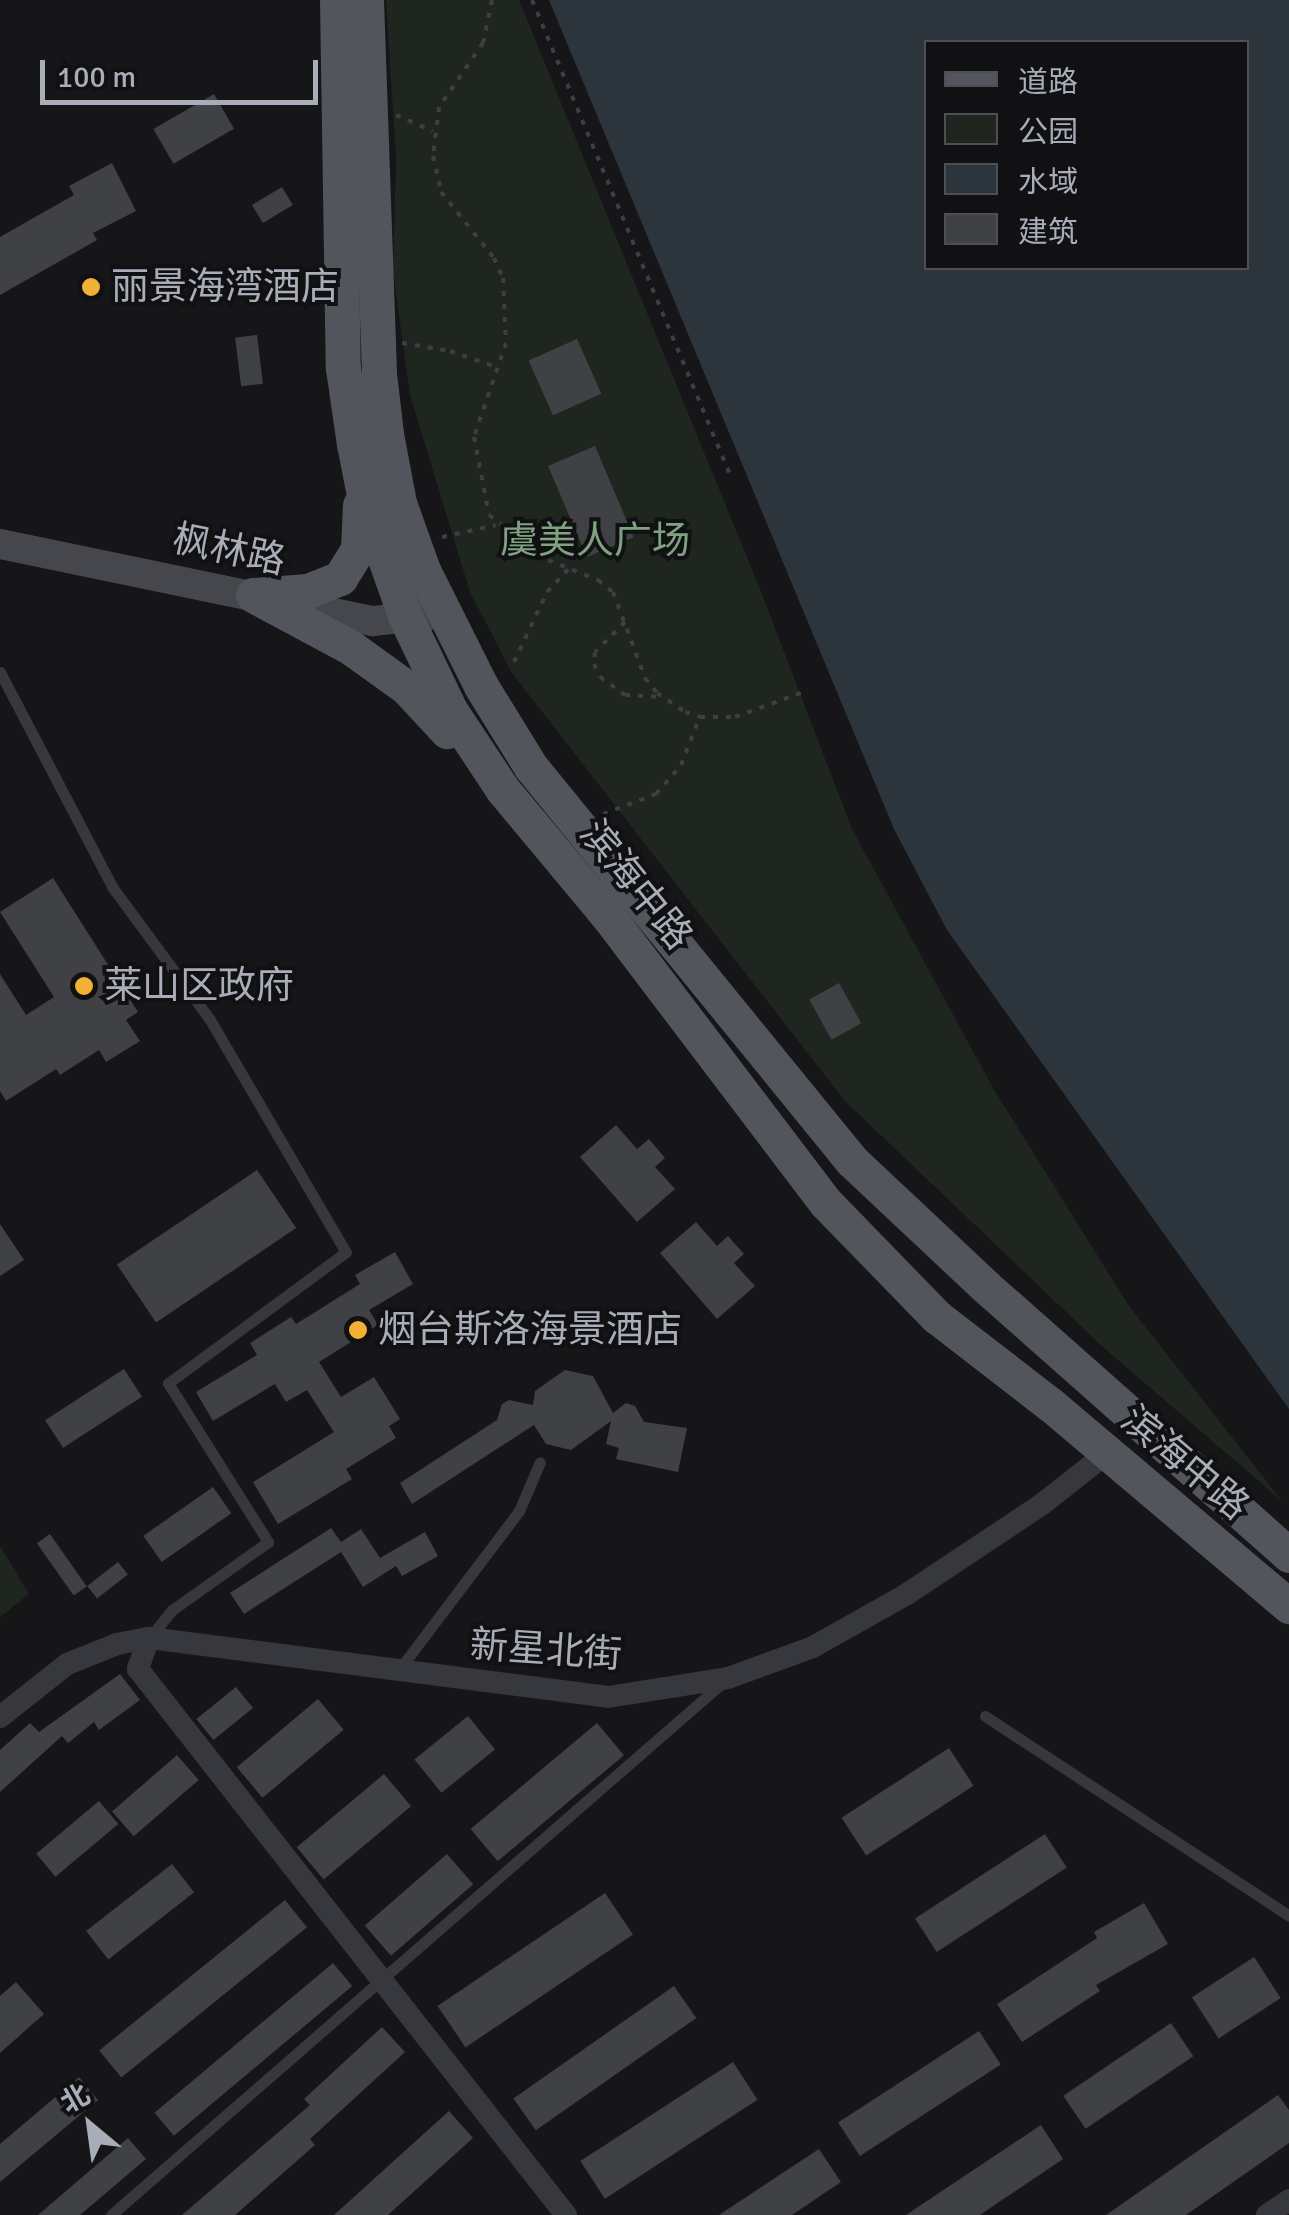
<!DOCTYPE html>
<meta charset="utf-8">
<style>
body{margin:0}
#map{position:relative;width:1289px;height:2215px;overflow:hidden;background:#161618;font-family:Signika,"Noto Sans SC",sans-serif}
div>[style]{position:absolute}
[style*='--x']{left:calc(var(--x)*1px);top:calc(var(--y)*1px);width:calc(var(--w)*1px);rotate:calc(var(--a)*1deg)}
.green>*{inset:0;background:#1e261f}
.water>*{inset:0;background:#2c353c}
.building>*{inset:0;background:#404145;transform-origin:0 0}
.path>*{height:4px;margin-top:-2px;transform-origin:0;background:repeating-linear-gradient(90deg,#3d3f44 0 5px,transparent 0 13px)}
.lane>*{height:11px;margin:-5.5px;padding:0 5.5px;transform-origin:5.5px;border-radius:5.5px;background:#37383d}
.street>*{height:22px;margin:-11px;padding:0 11px;transform-origin:11px;border-radius:11px;background:#37383d}
.secondary>*{height:30px;margin:-15px;padding:0 15px;transform-origin:15px;border-radius:15px;background:#45474d}
.primary>*{height:35px;margin:-17.5px;padding:0 17.5px;transform-origin:17.5px;border-radius:17.5px;background:#53555c}
.dots>*{width:28px;height:28px;translate:-50% -50%;box-sizing:border-box;border:5px solid #111113;border-radius:50%}
span{translate:-50% -50%;white-space:nowrap;text-align:center;line-height:1.15;-webkit-text-stroke:8px #111113;paint-order:stroke}
.poi-label{font-size:38px;color:#a8adb8}
.left{translate:0 -50%;text-align:left}
.park-label{font-size:38px;color:#7fa381}
.street-label{font-size:38px;color:#a8adb8}
.legend{position:absolute;left:924px;top:40px;width:325px;height:230px;box-sizing:border-box;background:#111113;border:2px solid #4d4f55;margin:0;padding:12px 18px;list-style:none;font-size:30px;color:#a8adb8}
.legend li{display:flex;align-items:center;gap:20px;height:50px}
.legend b{width:50px;border:2px solid #4d4f55}
.north{position:absolute;left:40px;top:2075px;width:100px;height:100px;-webkit-text-stroke:8px #111113;paint-order:stroke;rotate:331deg;font-size:28px;font-weight:700;line-height:40px;text-align:center;color:#a8adb8}
.north::after{content:'';display:block;margin:auto;width:35px;height:45px;background:#a8adb8;clip-path:polygon(50% 0,100% 100%,50% 72%,0 100%)}
.scale{position:absolute;left:40px;top:60px;width:278px;height:45px;box-sizing:border-box;border:5px solid #a8adb8;border-top:0;padding-left:12px;font-size:30px;line-height:35px;white-space:nowrap;color:#a8adb8;-webkit-text-stroke:8px #111113;paint-order:stroke}
</style>
<div id="map">
<div class="green">
<i style="clip-path:polygon(386px 0,519px 0,760px 589px,852px 829px,993px 1088px,1129px 1306px,1282px 1501px,1104px 1348px,845px 1101px,512px 673px,470px 592px,410px 395px,393px 271px,396px 159px)"></i>
<i style="clip-path:polygon(0 1546px,29px 1594px,0 1617px)"></i>
</div>
<div class="water">
<i style="clip-path:polygon(evenodd,549px 0,1289px 0,1289px 1409px,947px 930px,894px 829px,549px 0,926px 42px,1246px 42px,1246px 268px,926px 268px,926px 42px)"></i>
</div>
<div class="building">
<i style="left:214px;top:94px;width:40px;height:70px;rotate:60deg"></i>
<i style="clip-path:polygon(112px 163px,136px 211px,93px 233px,97px 240px,0 295px,0 237px,74px 195px,69px 186px)"></i>
<i style="left:282px;top:187px;width:21px;height:35px;rotate:59deg"></i>
<i style="left:257px;top:335px;width:49px;height:22px;rotate:83deg"></i>
<i style="left:577px;top:339px;width:60px;height:53px;rotate:66deg"></i>
<i style="left:595px;top:446px;width:99px;height:51px;rotate:67deg"></i>
<i style="clip-path:polygon(53px 878px,138px 1012px,126px 1020px,140px 1041px,106px 1062px,99px 1050px,60px 1075px,56px 1069px,6px 1101px,0 1091px,0 974px,26px 1015px,54px 997px,0 912px)"></i>
<i style="left:839px;top:983px;width:46px;height:34px;rotate:61deg"></i>
<i style="clip-path:polygon(616px 1125px,637px 1149px,649px 1139px,665px 1158px,655px 1167px,675px 1189px,637px 1222px,580px 1157px)"></i>
<i style="left:257px;top:1170px;width:70px;height:169px;rotate:56deg"></i>
<i style="clip-path:polygon(696px 1222px,717px 1246px,728px 1236px,744px 1254px,734px 1263px,755px 1286px,717px 1319px,660px 1253px)"></i>
<i style="clip-path:polygon(0 1224px,24px 1260px,0 1276px)"></i>
<i style="clip-path:polygon(395px 1252px,413px 1284px,369px 1310px,378px 1325px,319px 1362px,341px 1397px,374px 1377px,400px 1419px,389px 1426px,396px 1438px,346px 1469px,352px 1479px,278px 1524px,253px 1482px,334px 1432px,307px 1390px,286px 1402px,275px 1384px,213px 1421px,196px 1392px,257px 1355px,250px 1343px,291px 1317px,296px 1324px,360px 1284px,355px 1275px)"></i>
<i style="left:124px;top:1369px;width:33px;height:94px;rotate:57deg"></i>
<i style="clip-path:polygon(565px 1370px,593px 1376px,613px 1413px,626px 1403px,635px 1406px,644px 1422px,687px 1428px,678px 1472px,616px 1459px,619px 1448px,606px 1444px,611px 1421px,571px 1450px,546px 1444px,534px 1425px,412px 1504px,400px 1483px,497px 1420px,502px 1404px,509px 1400px,533px 1405px,535px 1391px)"></i>
<i style="left:213px;top:1487px;width:32px;height:85px;rotate:55deg"></i>
<i style="clip-path:polygon(331px 1528px,341px 1542px,361px 1529px,380px 1558px,425px 1532px,438px 1556px,402px 1576px,396px 1566px,363px 1587px,341px 1552px,244px 1614px,230px 1593px)"></i>
<i style="left:50px;top:1534px;width:64px;height:16px;rotate:55deg"></i>
<i style="left:118px;top:1562px;width:16px;height:39px;rotate:52deg"></i>
<i style="clip-path:polygon(120px 1674px,140px 1700px,99px 1730px,94px 1722px,68px 1743px,62px 1736px,0 1792px,0 1750px,30px 1723px,39px 1732px)"></i>
<i style="left:236px;top:1687px;width:27px;height:51px;rotate:51deg"></i>
<i style="left:318px;top:1699px;width:40px;height:106px;rotate:50deg"></i>
<i style="left:468px;top:1716px;width:43px;height:69px;rotate:51deg"></i>
<i style="left:597px;top:1723px;width:42px;height:165px;rotate:50deg"></i>
<i style="left:949px;top:1748px;width:45px;height:128px;rotate:57deg"></i>
<i style="left:177px;top:1755px;width:33px;height:86px;rotate:49deg"></i>
<i style="left:384px;top:1774px;width:42px;height:114px;rotate:50deg"></i>
<i style="left:99px;top:1801px;width:30px;height:82px;rotate:50deg"></i>
<i style="left:1045px;top:1834px;width:40px;height:155px;rotate:57deg"></i>
<i style="left:447px;top:1854px;width:40px;height:109px;rotate:49deg"></i>
<i style="left:172px;top:1864px;width:36px;height:109px;rotate:52deg"></i>
<i style="left:605px;top:1893px;width:50px;height:202px;rotate:56deg"></i>
<i style="left:285px;top:1900px;width:35px;height:239px;rotate:51deg"></i>
<i style="clip-path:polygon(1144px 1903px,1168px 1944px,1096px 1985px,1100px 1991px,1022px 2042px,997px 2004px,1097px 1938px,1094px 1932px)"></i>
<i style="left:1254px;top:1957px;width:49px;height:74px;rotate:57deg"></i>
<i style="left:333px;top:1963px;width:30px;height:233px;rotate:50deg"></i>
<i style="clip-path:polygon(16px 1982px,44px 2014px,0 2053px,0 1996px)"></i>
<i style="left:674px;top:1986px;width:39px;height:196px;rotate:55deg"></i>
<i style="left:1171px;top:2023px;width:40px;height:130px;rotate:56deg"></i>
<i style="clip-path:polygon(382px 2027px,405px 2052px,310px 2139px,315px 2145px,235px 2215px,182px 2215px,310px 2105px,304px 2099px)"></i>
<i style="left:979px;top:2031px;width:40px;height:168px;rotate:57deg"></i>
<i style="left:733px;top:2062px;width:45px;height:182px;rotate:57deg"></i>
<i style="clip-path:polygon(79px 2077px,98px 2100px,0 2182px,0 2144px)"></i>
<i style="clip-path:polygon(1278px 2095px,1289px 2110px,1289px 2143px,1186px 2215px,1106px 2215px)"></i>
<i style="clip-path:polygon(449px 2111px,473px 2138px,388px 2215px,334px 2215px)"></i>
<i style="clip-path:polygon(1041px 2125px,1063px 2159px,980px 2215px,906px 2215px)"></i>
<i style="clip-path:polygon(128px 2138px,146px 2159px,80px 2215px,38px 2215px)"></i>
<i style="clip-path:polygon(819px 2149px,841px 2182px,792px 2215px,719px 2215px)"></i>
</div>
<div class="path">
<i style="--x:492;--y:0;--w:44;--a:101.8"></i>
<i style="--x:483;--y:43;--w:78;--a:124.5"></i>
<i style="--x:439;--y:107;--w:49;--a:97"></i>
<i style="--x:433;--y:156;--w:37;--a:77"></i>
<i style="--x:441;--y:192;--w:85;--a:51.2"></i>
<i style="--x:494;--y:258;--w:22;--a:66"></i>
<i style="--x:503;--y:278;--w:65;--a:87.4"></i>
<i style="--x:506;--y:343;--w:99;--a:108.8"></i>
<i style="--x:474;--y:437;--w:79;--a:79.1"></i>
<i style="--x:489;--y:515;--w:74;--a:37.3"></i>
<i style="--x:548;--y:560;--w:54;--a:21.8"></i>
<i style="--x:598;--y:580;--w:19;--a:39"></i>
<i style="--x:613;--y:592;--w:92;--a:69.6"></i>
<i style="--x:645;--y:678;--w:19;--a:51"></i>
<i style="--x:657;--y:693;--w:34;--a:34"></i>
<i style="--x:685;--y:712;--w:16;--a:18"></i>
<i style="--x:700;--y:717;--w:35;--a:0"></i>
<i style="--x:735;--y:717;--w:76;--a:-20.1"></i>
<i style="--x:532;--y:0;--w:515;--a:67.37"></i>
<i style="--x:396;--y:115;--w:40;--a:23.4"></i>
<i style="--x:402;--y:343;--w:49;--a:9.5"></i>
<i style="--x:450;--y:351;--w:49;--a:19.2"></i>
<i style="--x:442;--y:537;--w:55;--a:-12.5"></i>
<i style="--x:625;--y:622;--w:42;--a:135"></i>
<i style="--x:595;--y:652;--w:12;--a:95"></i>
<i style="--x:594;--y:664;--w:14;--a:65"></i>
<i style="--x:600;--y:677;--w:31;--a:36"></i>
<i style="--x:625;--y:695;--w:34;--a:3"></i>
<i style="--x:514;--y:662;--w:77;--a:-64.8"></i>
<i style="--x:547;--y:592;--w:33;--a:-47"></i>
<i style="--x:603;--y:814;--w:57;--a:-20.7"></i>
<i style="--x:656;--y:794;--w:38;--a:-49"></i>
<i style="--x:681;--y:765;--w:49;--a:-68.6"></i>
</div>
<div class="lane">
<i style="--x:0;--y:672;--w:244;--a:62.4"></i>
<i style="--x:113;--y:888;--w:162;--a:53.6"></i>
<i style="--x:209;--y:1018;--w:271;--a:59.7"></i>
<i style="--x:346;--y:1252;--w:221;--a:143.6"></i>
<i style="--x:168;--y:1383;--w:188;--a:57.8"></i>
<i style="--x:268;--y:1542;--w:118;--a:144.7"></i>
<i style="--x:172;--y:1610;--w:36;--a:129"></i>
<i style="--x:398;--y:1671;--w:201;--a:-52.9"></i>
<i style="--x:519;--y:1511;--w:53;--a:-66.8"></i>
<i style="--x:985;--y:1716;--w:364;--a:33.3"></i>
<i style="--x:111;--y:2215;--w:809;--a:-41.04"></i>
</div>
<div class="street">
<i style="--x:149;--y:1638;--w:33;--a:110"></i>
<i style="--x:138;--y:1669;--w:694;--a:51.91"></i>
<i style="--x:0;--y:1717;--w:85;--a:-38.3"></i>
<i style="--x:67;--y:1664;--w:54;--a:-21.8"></i>
<i style="--x:117;--y:1644;--w:33;--a:-11"></i>
<i style="--x:149;--y:1638;--w:463;--a:7.3"></i>
<i style="--x:608;--y:1697;--w:121;--a:-9"></i>
<i style="--x:728;--y:1678;--w:90;--a:-20"></i>
<i style="--x:813;--y:1647;--w:108;--a:-29.4"></i>
<i style="--x:907;--y:1594;--w:161;--a:-33.6"></i>
<i style="--x:1041;--y:1505;--w:84;--a:-38.2"></i>
<i style="--x:1267;--y:2215;--w:27;--a:-34"></i>
</div>
<div class="secondary">
<i style="--x:0;--y:544;--w:381;--a:11.7"></i>
<i style="--x:373;--y:621;--w:56;--a:-6.1"></i>
</div>
<div class="primary">
<i style="--x:337;--y:0;--w:368;--a:89.1"></i>
<i style="--x:343;--y:368;--w:77;--a:81.8"></i>
<i style="--x:354;--y:444;--w:62;--a:78.9"></i>
<i style="--x:366;--y:505;--w:120;--a:70.5"></i>
<i style="--x:406;--y:618;--w:102;--a:64.4"></i>
<i style="--x:450;--y:710;--w:96;--a:56.5"></i>
<i style="--x:503;--y:790;--w:164;--a:50.2"></i>
<i style="--x:608;--y:916;--w:360;--a:52.8"></i>
<i style="--x:826;--y:1203;--w:159;--a:45.8"></i>
<i style="--x:937;--y:1317;--w:144;--a:37.7"></i>
<i style="--x:1051;--y:1405;--w:312;--a:40.2"></i>
<i style="--x:366;--y:0;--w:374;--a:88"></i>
<i style="--x:379;--y:374;--w:60;--a:83.3"></i>
<i style="--x:386;--y:434;--w:70;--a:79.3"></i>
<i style="--x:399;--y:503;--w:71;--a:70.3"></i>
<i style="--x:423;--y:570;--w:130;--a:63.4"></i>
<i style="--x:481;--y:686;--w:95;--a:58.3"></i>
<i style="--x:531;--y:767;--w:508;--a:50.83"></i>
<i style="--x:852;--y:1161;--w:183;--a:43.2"></i>
<i style="--x:985;--y:1286;--w:406;--a:41.5"></i>
<i style="--x:253;--y:595;--w:110;--a:28.2"></i>
<i style="--x:350;--y:647;--w:70;--a:35.7"></i>
<i style="--x:407;--y:688;--w:59;--a:47.1"></i>
<i style="--x:254;--y:595;--w:54;--a:-4.2"></i>
<i style="--x:308;--y:591;--w:35;--a:-22"></i>
<i style="--x:340;--y:578;--w:34;--a:-58"></i>
<i style="--x:358;--y:549;--w:44;--a:-87.4"></i>
</div>
<div class="dots">
<i style="left:91px;top:287px;background:#f2b134"></i>
<i style="left:84px;top:986px;background:#f2b134"></i>
<i style="left:358px;top:1330px;background:#f2b134"></i>
</div>
<div class="poi-label">
<span class="left" style="left:111px;top:287px">丽景海湾酒店</span>
<span class="left" style="left:104px;top:986px">莱山区政府</span>
<span class="left" style="left:378px;top:1330px">烟台斯洛海景酒店</span>
</div>
<div class="park-label">
<span style="left:595px;top:541px">虞美人广场</span>
</div>
<div class="street-label">
<span style="left:229px;top:550px;rotate:12deg">枫林路</span>
<span style="left:636px;top:885px;rotate:51deg">滨海中路</span>
<span style="left:1185px;top:1463px;rotate:40deg">滨海中路</span>
<span style="left:546px;top:1650px;rotate:4deg">新星北街</span>
</div>
<ul class="legend">
<li><b style="height:12px;background:#53555c"></b>道路</li>
<li><b style="height:28px;background:#1e261f"></b>公园</li>
<li><b style="height:28px;background:#2c353c"></b>水域</li>
<li><b style="height:28px;background:#404145"></b>建筑</li>
</ul>
<div class="north">北</div>
<div class="scale">100 m</div>
</div>
